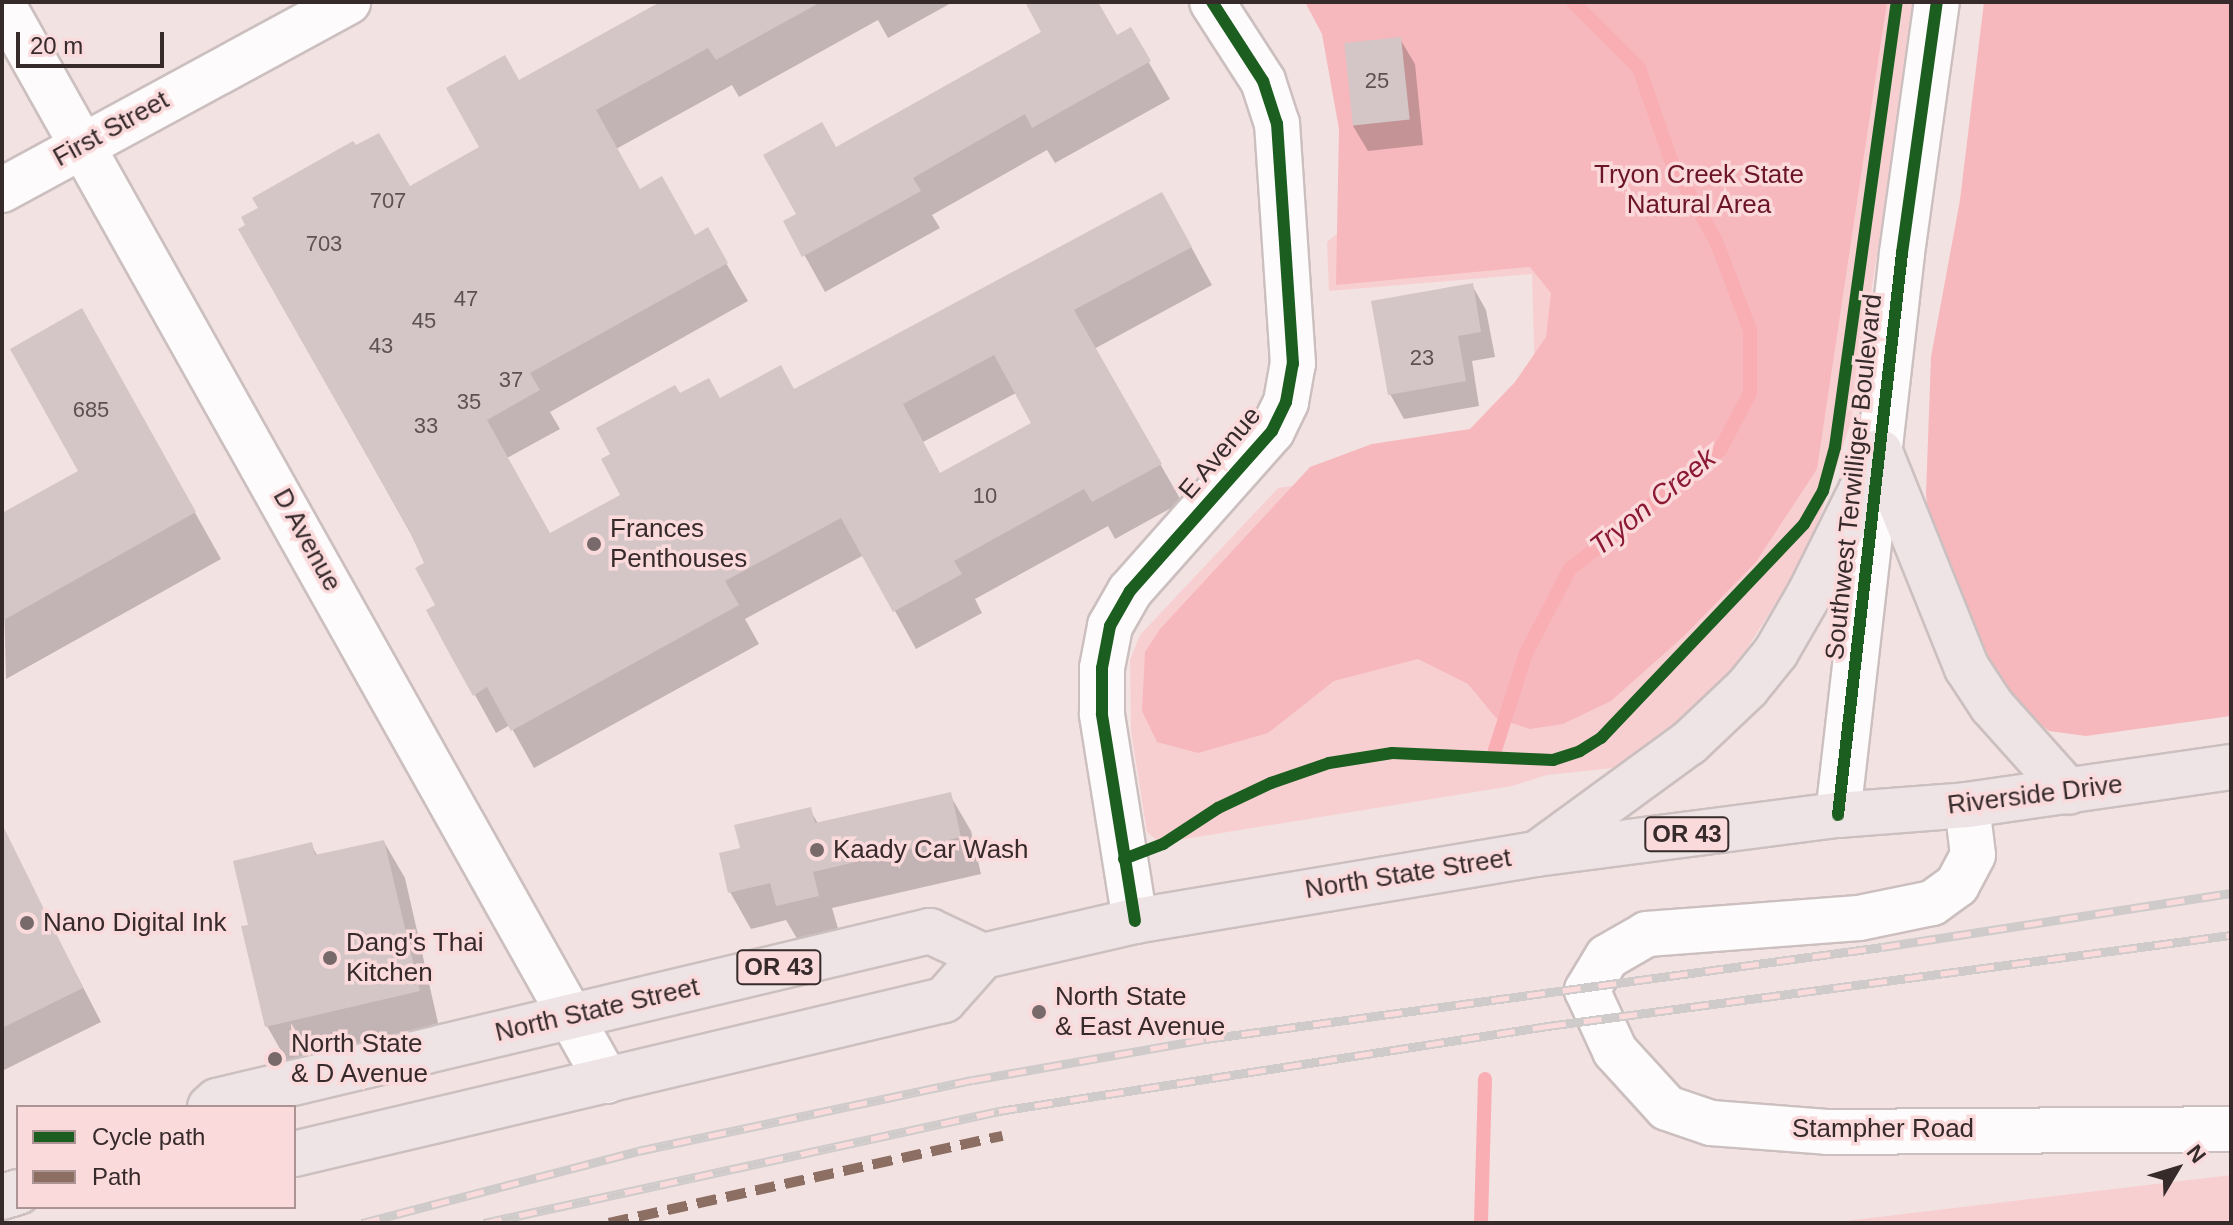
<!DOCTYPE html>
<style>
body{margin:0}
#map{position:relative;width:2233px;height:1225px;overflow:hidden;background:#f3e2e2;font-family:Helvetica,sans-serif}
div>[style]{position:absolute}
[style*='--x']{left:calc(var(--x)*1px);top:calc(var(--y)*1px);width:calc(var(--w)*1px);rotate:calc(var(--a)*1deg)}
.green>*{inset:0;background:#f8cfd1}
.forest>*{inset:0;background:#f6b8bc}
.shadow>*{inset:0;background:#0003}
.stream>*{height:14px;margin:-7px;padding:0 7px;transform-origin:7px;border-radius:7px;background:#f9aeb4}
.building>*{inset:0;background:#d4c6c6;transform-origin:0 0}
.roads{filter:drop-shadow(2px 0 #ccbfbf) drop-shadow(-2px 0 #ccbfbf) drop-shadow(0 2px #ccbfbf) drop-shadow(0 -2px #ccbfbf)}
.street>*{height:44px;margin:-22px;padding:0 22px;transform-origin:22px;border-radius:22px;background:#fdfbfb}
.secondary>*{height:44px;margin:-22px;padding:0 22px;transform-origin:22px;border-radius:22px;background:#fdfbfb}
.primary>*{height:44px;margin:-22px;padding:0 22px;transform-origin:22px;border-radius:22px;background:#eee4e5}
.rail>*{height:9px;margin-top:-4.5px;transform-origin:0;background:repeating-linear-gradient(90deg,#fbdadc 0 18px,#cfcbcb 0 36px);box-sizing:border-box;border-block:2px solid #cfcbcb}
.quiet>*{height:10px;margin-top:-5px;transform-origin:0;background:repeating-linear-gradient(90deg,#8d6e63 0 20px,transparent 0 30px)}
.cycleway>*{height:12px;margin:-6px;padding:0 6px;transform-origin:6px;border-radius:6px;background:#1b5e20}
.dots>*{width:22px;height:22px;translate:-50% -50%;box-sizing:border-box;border:4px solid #fbdadc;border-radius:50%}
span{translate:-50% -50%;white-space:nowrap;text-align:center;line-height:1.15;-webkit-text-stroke:7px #fbdadc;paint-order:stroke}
.number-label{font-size:22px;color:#5e5151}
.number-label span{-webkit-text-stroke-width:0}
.shield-label span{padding:2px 6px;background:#fbdadc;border:2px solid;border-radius:6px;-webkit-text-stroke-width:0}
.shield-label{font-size:24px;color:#362a2a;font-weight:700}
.street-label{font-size:26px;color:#362a2a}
.park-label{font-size:26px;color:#6b1526}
.poi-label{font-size:26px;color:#362a2a}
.left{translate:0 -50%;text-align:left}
.water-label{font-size:28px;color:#8c1933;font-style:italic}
.frame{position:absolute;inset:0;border:4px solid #362a2a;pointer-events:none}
.legend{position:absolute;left:16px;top:1105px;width:280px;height:104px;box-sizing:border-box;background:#fbdadc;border:2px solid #ac9495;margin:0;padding:10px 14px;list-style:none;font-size:24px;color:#362a2a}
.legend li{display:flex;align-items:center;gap:16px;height:40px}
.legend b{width:40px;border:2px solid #ac9495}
.north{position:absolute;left:2137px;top:1129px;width:80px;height:80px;-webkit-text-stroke:6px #fbdadc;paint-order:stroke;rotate:52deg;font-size:22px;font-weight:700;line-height:32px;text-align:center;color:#362a2a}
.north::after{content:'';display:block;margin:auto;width:28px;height:36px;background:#362a2a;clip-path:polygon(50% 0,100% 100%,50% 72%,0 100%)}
.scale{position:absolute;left:16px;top:32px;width:148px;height:36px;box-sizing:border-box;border:4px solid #362a2a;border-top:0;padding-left:10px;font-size:24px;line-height:28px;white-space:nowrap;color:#362a2a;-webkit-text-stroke:6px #fbdadc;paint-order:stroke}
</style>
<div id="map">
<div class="green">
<i style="clip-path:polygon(1468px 2px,1916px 2px,1851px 422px,1821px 514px,1799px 566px,1729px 677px,1676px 732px,1637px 758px,1613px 768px,1547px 775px,1512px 786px,1160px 843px,1147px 832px,1131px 731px,1130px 660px,1140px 635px,1278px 488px,1525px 453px,1535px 381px,1532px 274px,1329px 291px,1327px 242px,1526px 75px)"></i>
<i style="clip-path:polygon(2231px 1175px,2231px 1223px,1828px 1223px)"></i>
</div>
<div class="forest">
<i style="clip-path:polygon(1305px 2px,1887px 2px,1817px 469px,1756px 562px,1684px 636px,1611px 701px,1563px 724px,1530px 729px,1496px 718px,1468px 684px,1418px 659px,1334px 681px,1268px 733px,1198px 753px,1157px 742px,1142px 711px,1145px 652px,1160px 629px,1310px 467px,1372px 444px,1470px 429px,1515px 382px,1546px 337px,1551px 293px,1530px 267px,1336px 285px,1339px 129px,1322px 34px)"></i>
<i style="clip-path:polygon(1984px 2px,2231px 2px,2231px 716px,2086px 736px,2049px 731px,1999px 692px,1932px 546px,1926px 494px,1931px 357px,1960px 200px)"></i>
</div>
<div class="shadow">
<i style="clip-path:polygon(evenodd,664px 2px,953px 2px,888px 38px,878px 20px,739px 97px,732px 85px,616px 149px,640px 191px,694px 237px,707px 230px,748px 301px,550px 412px,560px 429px,507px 458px,550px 535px,623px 496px,679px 396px,720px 401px,794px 392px,1183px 232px,1212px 285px,1094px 349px,1182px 502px,1115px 539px,1108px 526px,975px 599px,982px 613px,916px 649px,864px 555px,745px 619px,759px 644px,534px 768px,510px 725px,496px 733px,475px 695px,438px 606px,427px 563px,241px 230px,409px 188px,482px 148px,519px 83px,664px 2px,1016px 393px,1033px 423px,940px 475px,923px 442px,1016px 393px)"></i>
<i style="clip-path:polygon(1046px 2px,1096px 2px,1116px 38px,1130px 30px,1170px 99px,1055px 163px,1047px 150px,932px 215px,940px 228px,825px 292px,786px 222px,799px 215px,836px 150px,1044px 33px)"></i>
<i style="clip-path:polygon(1400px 39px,1415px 64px,1423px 145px,1368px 151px,1353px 126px)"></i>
<i style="clip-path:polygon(1472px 285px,1486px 310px,1495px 357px,1472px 361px,1479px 406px,1404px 419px,1390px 394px)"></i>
<i style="clip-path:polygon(107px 356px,221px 559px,6px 679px,2px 514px,81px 471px)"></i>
<i style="clip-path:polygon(950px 795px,971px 831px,981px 874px,832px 908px,839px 932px,799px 942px,786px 920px,751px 929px,730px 892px,742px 849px,810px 810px,819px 825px)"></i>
<i style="clip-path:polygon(384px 842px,405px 878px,439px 1027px,288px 1063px,267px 1026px,251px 926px,311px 844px,318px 857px)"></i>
<i style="clip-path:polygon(15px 855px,101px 1022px,2px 1071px,2px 861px)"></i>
</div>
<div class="stream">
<i style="--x:1495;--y:750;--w:102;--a:-72.3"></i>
<i style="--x:1526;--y:653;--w:95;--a:-62.4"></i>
<i style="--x:1570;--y:569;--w:191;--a:-38.4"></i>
<i style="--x:1720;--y:450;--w:64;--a:-62.2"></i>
<i style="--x:1750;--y:393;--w:63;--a:-90"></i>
<i style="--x:1750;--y:330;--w:95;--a:-110.9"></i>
<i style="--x:1716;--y:241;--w:90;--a:-119.4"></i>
<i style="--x:1672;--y:163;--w:101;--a:-109.2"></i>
<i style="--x:1639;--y:68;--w:93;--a:-135"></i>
<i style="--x:1481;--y:1223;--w:144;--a:-88.4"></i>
</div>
<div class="building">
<i style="clip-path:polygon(evenodd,660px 2px,821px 2px,716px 60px,708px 48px,596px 110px,640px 189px,662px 176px,695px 235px,708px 227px,728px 263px,530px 373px,540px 390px,487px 420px,550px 533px,620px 495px,601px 459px,610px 454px,596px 428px,675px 385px,680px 393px,709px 378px,720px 398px,781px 365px,794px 389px,1162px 192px,1192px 247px,1074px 310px,1162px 464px,1092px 502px,1084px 489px,954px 561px,962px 574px,893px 612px,841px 518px,725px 581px,739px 605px,511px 731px,487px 687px,473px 696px,448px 651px,426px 610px,435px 605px,415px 568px,424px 563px,409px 530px,238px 229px,245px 225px,241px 217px,258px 208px,252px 198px,353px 141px,356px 145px,379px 133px,410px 186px,479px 147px,446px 88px,505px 55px,519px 80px,660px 2px,994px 355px,1031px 423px,940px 473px,903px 404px,994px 355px)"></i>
<i style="clip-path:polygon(1025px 2px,1098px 2px,1117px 35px,1131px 27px,1151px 61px,1032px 128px,1025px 114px,913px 178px,921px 191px,802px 257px,783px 221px,796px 214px,763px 155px,822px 122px,836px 147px,1041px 32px)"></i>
<i style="left:1401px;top:37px;width:83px;height:57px;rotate:84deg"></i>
<i style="clip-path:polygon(1473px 283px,1481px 332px,1458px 336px,1466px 381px,1388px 395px,1371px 301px)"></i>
<i style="clip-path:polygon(82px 308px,196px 512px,2px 621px,2px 513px,78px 471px,10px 349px)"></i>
<i style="clip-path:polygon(951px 792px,961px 837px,813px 872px,819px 896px,776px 906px,770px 883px,728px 893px,719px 853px,740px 848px,734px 825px,811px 807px,815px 823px)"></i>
<i style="clip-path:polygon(2px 824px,83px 988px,2px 1028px)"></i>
<i style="clip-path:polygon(384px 840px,420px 991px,265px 1027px,241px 926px,248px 925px,233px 861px,312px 842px,315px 855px)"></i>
</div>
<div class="roads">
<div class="street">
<i style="--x:2;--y:3;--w:1236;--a:60.7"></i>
<i style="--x:2;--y:190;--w:394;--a:-28.5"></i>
<i style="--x:1967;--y:805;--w:50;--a:83.2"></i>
<i style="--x:1973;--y:855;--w:34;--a:118"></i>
<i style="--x:1957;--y:885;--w:31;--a:144"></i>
<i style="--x:1932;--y:903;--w:75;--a:168.4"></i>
<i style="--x:1859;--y:918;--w:213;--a:175.7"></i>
<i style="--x:1647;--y:934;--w:46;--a:150.1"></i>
<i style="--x:1607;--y:957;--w:39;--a:121"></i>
<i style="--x:1587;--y:990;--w:67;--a:65.3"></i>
<i style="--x:1615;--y:1051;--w:77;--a:47.6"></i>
<i style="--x:1667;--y:1108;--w:46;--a:18.8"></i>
<i style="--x:1711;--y:1123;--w:116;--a:4.4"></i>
<i style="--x:1827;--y:1132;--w:404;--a:-0.4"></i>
<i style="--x:1135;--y:921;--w:210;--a:-99.1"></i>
<i style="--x:1102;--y:714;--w:46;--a:-90"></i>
<i style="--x:1102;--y:668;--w:43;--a:-79.2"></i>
<i style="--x:1110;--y:626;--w:40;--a:-60.3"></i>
<i style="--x:1130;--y:591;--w:214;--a:-48.4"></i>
<i style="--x:1272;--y:431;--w:32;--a:-64"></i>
<i style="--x:1286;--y:402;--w:39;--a:-80"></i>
<i style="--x:1293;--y:364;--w:241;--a:-93.8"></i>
<i style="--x:1277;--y:124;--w:45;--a:-108"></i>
<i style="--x:1263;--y:81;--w:94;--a:-122.8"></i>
</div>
<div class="secondary">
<i style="--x:1838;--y:815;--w:566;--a:-83.5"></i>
<i style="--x:1902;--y:253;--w:253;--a:-82.1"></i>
</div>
<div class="primary">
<i style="--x:1880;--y:452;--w:233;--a:68.1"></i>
<i style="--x:1967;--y:668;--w:45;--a:56.7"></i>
<i style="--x:1992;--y:706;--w:115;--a:48.2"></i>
<i style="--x:1542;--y:850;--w:182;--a:-36.1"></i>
<i style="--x:1689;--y:743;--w:80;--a:-43.5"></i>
<i style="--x:1747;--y:688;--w:46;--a:-51.1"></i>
<i style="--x:1776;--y:652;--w:68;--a:-60"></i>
<i style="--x:1810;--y:593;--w:157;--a:-63.6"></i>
<i style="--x:210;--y:1107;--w:9;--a:-41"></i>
<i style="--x:217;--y:1101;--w:733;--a:-13.41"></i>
<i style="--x:930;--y:931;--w:59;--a:25.3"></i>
<i style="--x:294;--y:1154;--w:668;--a:-13.33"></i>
<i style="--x:944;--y:1000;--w:59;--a:-48.4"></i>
<i style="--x:983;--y:956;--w:156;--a:-13"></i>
<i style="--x:1135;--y:921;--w:407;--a:-9.5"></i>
<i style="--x:1536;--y:854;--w:305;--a:-7.4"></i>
<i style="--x:1838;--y:815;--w:129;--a:-4.4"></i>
<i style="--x:1967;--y:805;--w:267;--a:-8.2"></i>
<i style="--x:2;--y:1197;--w:17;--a:-17"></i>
</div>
</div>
<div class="rail">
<i style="--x:362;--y:1223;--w:285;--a:-14.6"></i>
<i style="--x:638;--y:1151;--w:342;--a:-12"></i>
<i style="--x:973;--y:1080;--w:237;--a:-10"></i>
<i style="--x:1206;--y:1039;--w:682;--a:-7.75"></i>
<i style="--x:1882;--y:947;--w:353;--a:-8.8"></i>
<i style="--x:484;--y:1223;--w:527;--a:-12.27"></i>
<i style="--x:999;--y:1111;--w:556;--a:-8.8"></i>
<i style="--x:1548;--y:1026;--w:689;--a:-7.59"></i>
</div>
<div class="quiet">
<i style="--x:609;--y:1223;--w:403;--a:-12.5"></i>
</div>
<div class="cycleway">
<i style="--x:1838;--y:815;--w:566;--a:-83.5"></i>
<i style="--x:1902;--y:253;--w:253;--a:-82.1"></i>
<i style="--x:1124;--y:859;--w:42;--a:-21"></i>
<i style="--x:1163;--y:844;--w:66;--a:-33.2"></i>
<i style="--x:1218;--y:808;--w:59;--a:-25.3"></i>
<i style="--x:1271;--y:783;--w:61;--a:-19"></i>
<i style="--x:1329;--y:763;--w:64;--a:-9"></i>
<i style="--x:1392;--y:753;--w:161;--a:2.5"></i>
<i style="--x:1553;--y:760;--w:28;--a:-18"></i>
<i style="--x:1580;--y:751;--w:25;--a:-32"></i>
<i style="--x:1601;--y:738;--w:295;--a:-46.5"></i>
<i style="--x:1804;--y:524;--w:38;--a:-60"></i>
<i style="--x:1823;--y:491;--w:46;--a:-74.7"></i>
<i style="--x:1835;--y:447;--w:449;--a:-82.1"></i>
<i style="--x:1135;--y:921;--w:210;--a:-99.1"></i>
<i style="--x:1102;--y:714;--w:46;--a:-90"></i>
<i style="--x:1102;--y:668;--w:43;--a:-79.2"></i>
<i style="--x:1110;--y:626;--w:40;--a:-60.3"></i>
<i style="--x:1130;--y:591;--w:214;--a:-48.4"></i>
<i style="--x:1272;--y:431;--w:32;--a:-64"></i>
<i style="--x:1286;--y:402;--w:39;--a:-80"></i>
<i style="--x:1293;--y:364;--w:241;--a:-93.8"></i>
<i style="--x:1277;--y:124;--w:45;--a:-108"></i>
<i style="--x:1263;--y:81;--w:94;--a:-122.8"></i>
</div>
<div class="dots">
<i style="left:594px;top:544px;background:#786a6a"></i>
<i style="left:817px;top:850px;background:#786a6a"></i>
<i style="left:27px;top:923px;background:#786a6a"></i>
<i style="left:330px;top:958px;background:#786a6a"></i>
<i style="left:1039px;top:1012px;background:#786a6a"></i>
<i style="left:275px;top:1059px;background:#786a6a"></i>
</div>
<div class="number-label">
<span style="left:1377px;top:81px">25</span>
<span style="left:388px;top:201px">707</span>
<span style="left:324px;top:244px">703</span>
<span style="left:466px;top:299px">47</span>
<span style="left:424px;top:321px">45</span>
<span style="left:381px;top:346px">43</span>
<span style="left:1422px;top:358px">23</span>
<span style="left:511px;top:380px">37</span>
<span style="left:469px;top:402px">35</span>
<span style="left:91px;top:410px">685</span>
<span style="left:426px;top:426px">33</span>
<span style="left:985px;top:496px">10</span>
</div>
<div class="shield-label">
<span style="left:1687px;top:834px">OR 43</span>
<span style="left:779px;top:967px">OR 43</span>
</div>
<div class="street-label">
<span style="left:111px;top:129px;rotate:-29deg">First Street</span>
<span style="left:1220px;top:453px;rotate:-50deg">E Avenue</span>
<span style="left:1854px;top:477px;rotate:-84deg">Southwest Terwilliger Boulevard</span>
<span style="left:307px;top:540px;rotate:61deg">D Avenue</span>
<span style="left:2035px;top:795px;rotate:-7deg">Riverside Drive</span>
<span style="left:1408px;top:874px;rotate:-9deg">North State Street</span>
<span style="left:597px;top:1010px;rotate:-13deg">North State Street</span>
<span style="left:1883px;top:1129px">Stampher Road</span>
</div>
<div class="park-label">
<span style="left:1699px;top:190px">Tryon Creek State<br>Natural Area</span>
</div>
<div class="poi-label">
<span class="left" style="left:610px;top:544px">Frances<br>Penthouses</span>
<span class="left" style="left:833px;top:850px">Kaady Car Wash</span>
<span class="left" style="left:43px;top:923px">Nano Digital Ink</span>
<span class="left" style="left:346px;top:958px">Dang's Thai<br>Kitchen</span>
<span class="left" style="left:1055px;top:1012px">North State<br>&amp; East Avenue</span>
<span class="left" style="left:291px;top:1059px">North State<br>&amp; D Avenue</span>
</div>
<div class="water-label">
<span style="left:1653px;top:502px;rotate:-39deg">Tryon Creek</span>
</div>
<div class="frame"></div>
<ul class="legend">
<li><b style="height:10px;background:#1b5e20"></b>Cycle path</li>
<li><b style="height:10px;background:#8d6e63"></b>Path</li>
</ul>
<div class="north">N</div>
<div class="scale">20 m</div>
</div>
